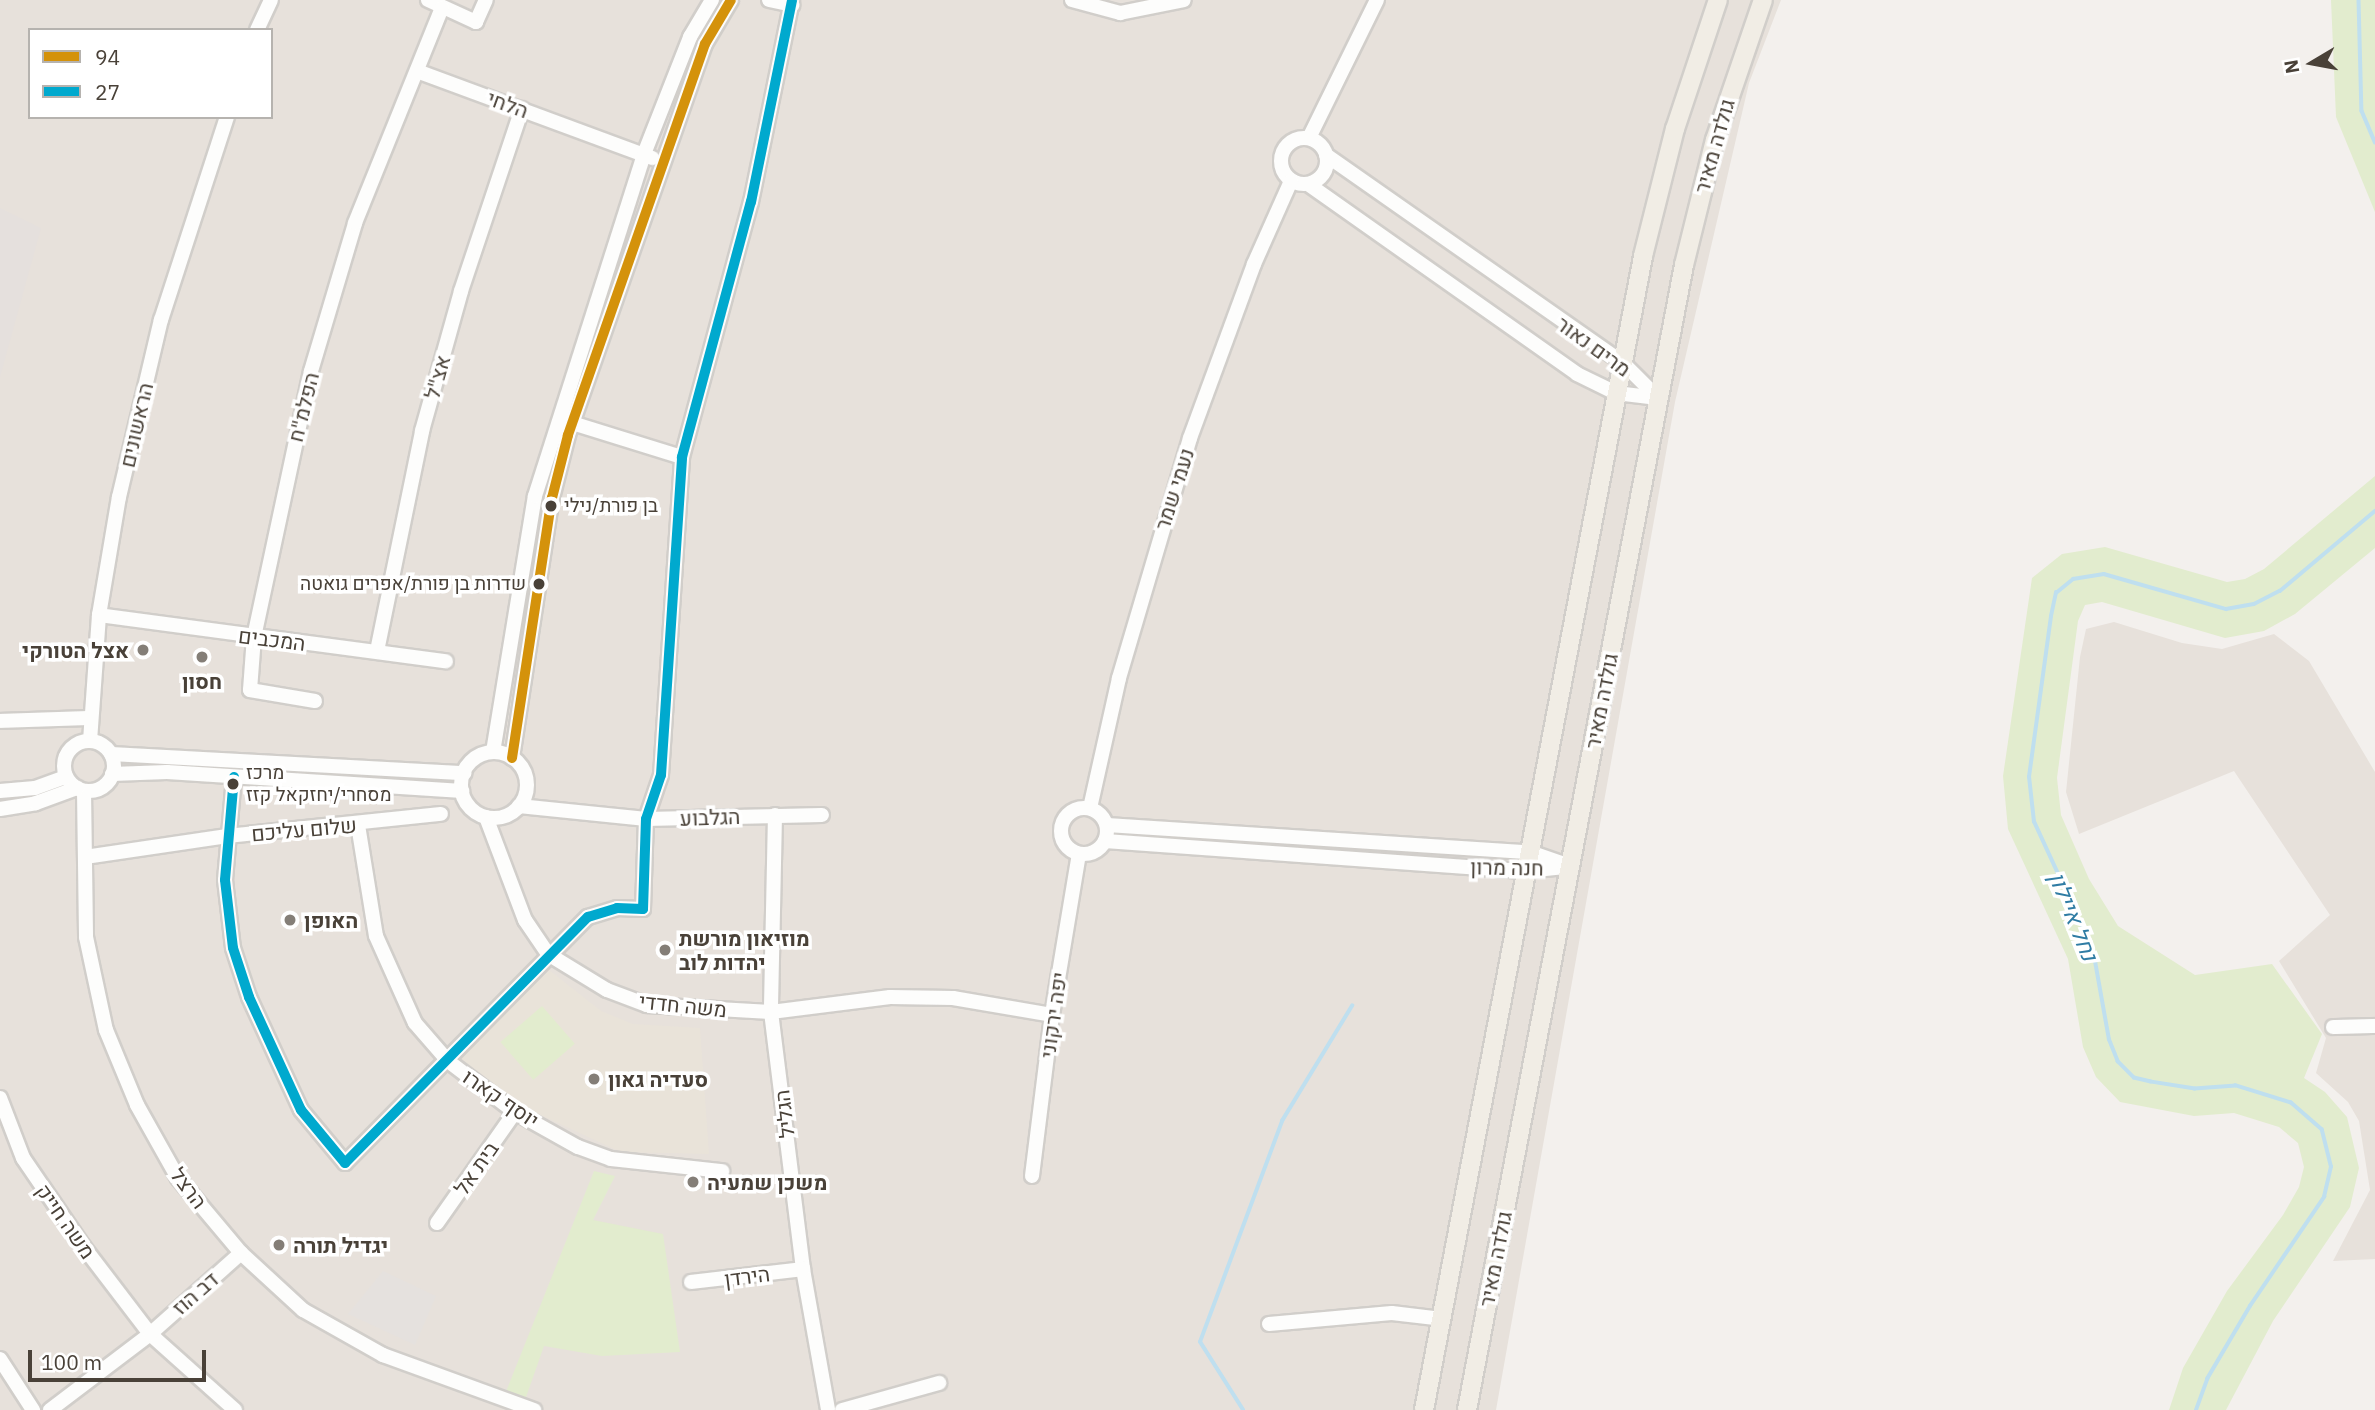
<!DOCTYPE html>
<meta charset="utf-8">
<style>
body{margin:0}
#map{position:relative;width:2375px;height:1410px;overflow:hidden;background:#f3f0ed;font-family:"IBM Plex Sans",Heebo,sans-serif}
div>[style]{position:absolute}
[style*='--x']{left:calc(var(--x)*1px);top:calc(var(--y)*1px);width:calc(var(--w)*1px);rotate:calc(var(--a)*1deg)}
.residential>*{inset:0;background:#e7e1db}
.industrial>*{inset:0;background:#e5e0dd}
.education>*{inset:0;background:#e9e3d9}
.green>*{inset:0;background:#e2ecce;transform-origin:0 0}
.parking>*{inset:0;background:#e5e1de}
.stream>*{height:3.5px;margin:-1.75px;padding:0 1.75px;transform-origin:1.75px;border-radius:1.75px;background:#bfdfef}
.roads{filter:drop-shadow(2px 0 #d1ceca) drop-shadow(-2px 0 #d1ceca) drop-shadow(0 2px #d1ceca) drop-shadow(0 -2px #d1ceca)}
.minor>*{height:14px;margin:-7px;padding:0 7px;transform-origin:7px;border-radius:7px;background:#fdfdfc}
.minor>.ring{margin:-7px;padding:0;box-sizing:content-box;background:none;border:14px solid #fdfdfc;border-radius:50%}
.major>*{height:18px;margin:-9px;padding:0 9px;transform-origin:9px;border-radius:9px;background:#f1ede5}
.bus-1>*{height:10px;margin:-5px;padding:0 5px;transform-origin:5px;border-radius:5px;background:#d4920b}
.bus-2>*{height:10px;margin:-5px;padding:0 5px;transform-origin:5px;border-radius:5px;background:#00a9ce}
.dots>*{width:19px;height:19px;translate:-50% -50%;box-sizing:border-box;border:4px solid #fff;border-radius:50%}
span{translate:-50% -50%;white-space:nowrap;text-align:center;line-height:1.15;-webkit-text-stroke:7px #fff;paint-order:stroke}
.bus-label{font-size:19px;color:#494138}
.left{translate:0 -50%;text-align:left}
.right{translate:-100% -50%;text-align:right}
.street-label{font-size:21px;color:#494138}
.poi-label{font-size:21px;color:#494138;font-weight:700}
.water-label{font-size:23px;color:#2f7ca4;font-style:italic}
.legend{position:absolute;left:28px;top:28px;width:245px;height:91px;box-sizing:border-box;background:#fff;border:2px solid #b6b3af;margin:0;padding:9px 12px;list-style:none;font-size:21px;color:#494138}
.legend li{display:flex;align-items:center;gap:14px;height:35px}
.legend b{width:35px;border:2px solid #b6b3af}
.north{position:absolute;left:2277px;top:28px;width:70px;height:70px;-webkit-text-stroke:5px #fff;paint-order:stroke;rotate:260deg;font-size:19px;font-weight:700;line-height:28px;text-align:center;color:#494138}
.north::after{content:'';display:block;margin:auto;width:24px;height:32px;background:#494138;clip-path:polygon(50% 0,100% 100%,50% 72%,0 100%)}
.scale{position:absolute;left:28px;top:1350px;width:178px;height:32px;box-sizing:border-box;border:4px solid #494138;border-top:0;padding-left:9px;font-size:21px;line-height:24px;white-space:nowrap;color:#494138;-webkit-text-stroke:5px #fff;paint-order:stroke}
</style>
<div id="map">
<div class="residential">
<i style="clip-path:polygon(evenodd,0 0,1781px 0,1749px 83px,1675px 402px,1496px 1410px,0 1410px,0 0,30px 30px,271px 30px,271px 117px,30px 117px,30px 30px)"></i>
<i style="clip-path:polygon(2114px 622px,2182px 643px,2222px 649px,2274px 634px,2309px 661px,2375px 772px,2375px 1259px,2333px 1261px,2370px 1190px,2359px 1121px,2348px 1102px,2316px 1073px,2326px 1038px,2279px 961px,2330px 915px,2234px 771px,2079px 834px,2066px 792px,2080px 657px,2086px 629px)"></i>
</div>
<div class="industrial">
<i style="clip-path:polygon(0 208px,41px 228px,0 377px)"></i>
</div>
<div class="education">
<i style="clip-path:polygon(544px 966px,601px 1011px,633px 1024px,700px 1028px,709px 1154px,621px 1152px,521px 1106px,450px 1052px)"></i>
</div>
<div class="green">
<i style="clip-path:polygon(2331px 0,2375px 0,2375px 212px,2336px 117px)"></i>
<i style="clip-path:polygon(2375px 476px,2375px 548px,2295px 614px,2264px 631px,2225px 638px,2102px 602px,2085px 605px,2078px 621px,2057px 778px,2061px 815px,2089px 879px,2118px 926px,2195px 975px,2272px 964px,2322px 1034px,2304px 1078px,2325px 1092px,2347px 1117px,2359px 1168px,2350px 1207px,2273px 1321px,2226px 1410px,2169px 1410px,2183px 1368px,2227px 1291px,2283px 1215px,2299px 1187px,2304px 1167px,2298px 1143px,2279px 1127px,2234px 1113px,2194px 1116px,2120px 1102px,2096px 1077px,2083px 1047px,2068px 959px,2008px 829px,2003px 776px,2032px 578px,2062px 554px,2105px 547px,2227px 582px,2245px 579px,2264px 569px)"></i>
<i style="left:542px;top:1006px;width:50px;height:55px;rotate:49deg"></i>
<i style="clip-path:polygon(594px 1171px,615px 1176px,593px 1220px,663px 1234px,680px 1352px,602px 1356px,544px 1346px,525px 1400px,505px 1394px)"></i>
</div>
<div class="parking">
<i style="clip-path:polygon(383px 1271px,436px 1296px,415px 1345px,348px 1314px)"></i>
</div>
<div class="stream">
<i style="--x:2359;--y:0;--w:111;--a:88.5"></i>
<i style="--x:2362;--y:111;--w:34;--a:67"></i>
<i style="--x:1243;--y:1410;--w:80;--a:-122.3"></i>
<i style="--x:1200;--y:1342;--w:236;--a:-69.6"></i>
<i style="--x:1282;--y:1121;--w:135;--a:-58.7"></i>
<i style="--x:2196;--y:1410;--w:33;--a:-70"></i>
<i style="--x:2207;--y:1379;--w:85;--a:-59.5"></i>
<i style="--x:2250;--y:1306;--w:132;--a:-55.8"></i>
<i style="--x:2324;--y:1197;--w:31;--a:-77"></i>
<i style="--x:2331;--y:1167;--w:38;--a:-104"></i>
<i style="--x:2322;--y:1130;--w:41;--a:-138.9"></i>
<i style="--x:2291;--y:1103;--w:58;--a:-162.8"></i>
<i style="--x:2236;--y:1086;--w:41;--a:175.8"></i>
<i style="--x:2195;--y:1089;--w:45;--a:-171"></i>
<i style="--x:2151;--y:1082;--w:17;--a:-167"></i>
<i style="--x:2134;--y:1078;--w:23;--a:-135"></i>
<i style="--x:2118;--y:1062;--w:24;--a:-112"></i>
<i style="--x:2109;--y:1040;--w:91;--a:-100.1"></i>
<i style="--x:2093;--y:950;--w:141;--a:-114.7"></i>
<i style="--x:2034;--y:822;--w:45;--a:-96.3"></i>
<i style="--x:2029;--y:777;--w:162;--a:-82.2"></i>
<i style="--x:2051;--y:616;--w:24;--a:-78"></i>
<i style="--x:2056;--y:593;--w:22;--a:-39"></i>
<i style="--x:2073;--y:579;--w:31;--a:-9"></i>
<i style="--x:2104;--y:574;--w:127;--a:16"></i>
<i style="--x:2226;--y:609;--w:28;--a:-10"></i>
<i style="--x:2254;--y:604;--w:29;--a:-27"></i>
<i style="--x:2280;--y:591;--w:124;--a:-40.1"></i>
</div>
<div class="roads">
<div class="minor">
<i style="--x:428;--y:0;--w:53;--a:24.6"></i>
<i style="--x:476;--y:22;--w:24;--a:-66"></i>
<i style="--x:769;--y:0;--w:24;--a:12"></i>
<i style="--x:1072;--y:0;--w:50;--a:15.2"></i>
<i style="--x:1120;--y:13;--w:65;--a:-11.5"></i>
<i style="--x:257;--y:30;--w:33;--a:-65"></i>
<i style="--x:417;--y:71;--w:251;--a:20.3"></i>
<i class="ring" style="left:1281px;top:138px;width:32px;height:32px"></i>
<i style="--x:1309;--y:138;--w:154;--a:-63.8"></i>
<i style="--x:1326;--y:155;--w:361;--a:35"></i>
<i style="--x:1622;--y:362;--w:51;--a:45"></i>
<i style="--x:1308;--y:184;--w:329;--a:35.2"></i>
<i style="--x:1577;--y:374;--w:43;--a:26"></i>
<i style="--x:1616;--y:393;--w:42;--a:6.8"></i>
<i style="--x:572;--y:423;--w:115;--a:17.2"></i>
<i style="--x:99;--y:615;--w:350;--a:7.6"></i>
<i style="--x:377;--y:651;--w:225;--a:-78.4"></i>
<i style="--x:422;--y:431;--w:145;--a:-74.4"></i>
<i style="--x:461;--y:291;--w:192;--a:-71.5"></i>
<i style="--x:315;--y:701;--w:66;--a:-170.4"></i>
<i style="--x:250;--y:690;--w:53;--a:-85.7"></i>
<i style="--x:254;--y:637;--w:272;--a:-77.9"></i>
<i style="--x:311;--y:371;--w:154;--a:-73.4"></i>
<i style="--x:355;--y:223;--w:232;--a:-68"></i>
<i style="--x:0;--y:721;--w:89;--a:-1.9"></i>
<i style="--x:90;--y:741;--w:126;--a:-85.9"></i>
<i style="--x:99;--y:615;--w:120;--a:-80.4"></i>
<i style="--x:119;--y:497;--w:182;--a:-76.7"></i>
<i style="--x:161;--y:320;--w:213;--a:-72"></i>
<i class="ring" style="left:64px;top:741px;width:36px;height:36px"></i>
<i style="--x:493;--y:752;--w:259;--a:-80.7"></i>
<i style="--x:535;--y:496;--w:359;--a:-72.3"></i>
<i style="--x:644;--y:154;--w:126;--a:-68.5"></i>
<i style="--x:690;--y:37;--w:43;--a:-59.3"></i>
<i class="ring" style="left:461px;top:752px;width:52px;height:52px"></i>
<i style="--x:111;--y:754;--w:354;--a:3.1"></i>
<i style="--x:512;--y:758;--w:263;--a:-81.3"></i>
<i style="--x:552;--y:498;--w:65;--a:-75.7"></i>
<i style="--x:568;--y:435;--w:414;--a:-70.7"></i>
<i style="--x:705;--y:44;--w:51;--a:-59.4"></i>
<i style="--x:112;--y:774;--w:55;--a:-2.1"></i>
<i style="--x:167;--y:772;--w:296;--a:3.7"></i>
<i style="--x:234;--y:777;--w:103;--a:95"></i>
<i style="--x:225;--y:880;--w:68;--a:83.3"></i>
<i style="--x:233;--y:948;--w:52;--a:71.9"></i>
<i style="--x:249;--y:997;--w:124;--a:65.3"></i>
<i style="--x:301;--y:1110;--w:69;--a:50.3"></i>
<i style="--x:345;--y:1163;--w:346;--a:-45.4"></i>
<i style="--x:588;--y:917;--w:30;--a:-17"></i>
<i style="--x:617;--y:908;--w:26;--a:2"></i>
<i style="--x:643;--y:909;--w:90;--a:-88.1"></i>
<i style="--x:646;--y:819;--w:46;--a:-71.2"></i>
<i style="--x:661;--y:775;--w:319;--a:-86.2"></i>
<i style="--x:682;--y:457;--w:264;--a:-74.9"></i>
<i style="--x:751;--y:202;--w:206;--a:-78.5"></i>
<i style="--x:0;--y:791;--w:35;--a:-5"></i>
<i style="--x:35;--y:788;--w:33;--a:-20"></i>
<i style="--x:84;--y:791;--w:146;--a:89.2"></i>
<i style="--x:86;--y:937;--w:95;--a:77.9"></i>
<i style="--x:106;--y:1030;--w:81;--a:67.5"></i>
<i style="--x:137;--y:1105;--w:84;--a:60.7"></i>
<i style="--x:178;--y:1178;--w:98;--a:50"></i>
<i style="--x:241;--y:1253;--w:84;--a:42.6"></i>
<i style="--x:303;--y:1310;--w:92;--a:29.4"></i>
<i style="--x:383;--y:1355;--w:161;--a:20"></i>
<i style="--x:519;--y:806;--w:128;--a:5.8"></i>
<i style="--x:646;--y:819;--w:176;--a:-1.3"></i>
<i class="ring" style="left:1061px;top:808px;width:32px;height:32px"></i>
<i style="--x:1090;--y:808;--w:133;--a:-77.4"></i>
<i style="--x:1119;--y:678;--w:250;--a:-73.5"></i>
<i style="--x:1190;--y:438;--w:185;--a:-69.8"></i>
<i style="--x:1254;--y:264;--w:91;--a:-66"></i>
<i style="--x:0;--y:809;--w:36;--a:-9"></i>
<i style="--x:36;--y:803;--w:44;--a:-20.1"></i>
<i style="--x:775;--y:815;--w:197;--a:91.2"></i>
<i style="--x:771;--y:1012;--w:259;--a:82.9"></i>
<i style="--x:803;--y:1269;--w:143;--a:79.9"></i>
<i style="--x:486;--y:817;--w:110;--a:69.3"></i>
<i style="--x:525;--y:920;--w:41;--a:55.9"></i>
<i style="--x:548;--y:954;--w:69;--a:31.4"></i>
<i style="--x:607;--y:990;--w:43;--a:20.6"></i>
<i style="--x:647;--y:1005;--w:124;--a:3.2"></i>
<i style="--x:771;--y:1012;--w:120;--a:-7.2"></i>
<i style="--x:890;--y:997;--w:63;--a:0.9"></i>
<i style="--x:953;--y:998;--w:100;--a:9.7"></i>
<i style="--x:358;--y:825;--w:112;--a:80.8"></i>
<i style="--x:376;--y:936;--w:95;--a:65.9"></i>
<i style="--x:415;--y:1023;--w:50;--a:49"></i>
<i style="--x:448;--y:1061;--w:84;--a:37.3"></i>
<i style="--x:515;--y:1112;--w:72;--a:29.1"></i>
<i style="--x:578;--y:1147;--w:35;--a:20"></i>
<i style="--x:611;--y:1159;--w:112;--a:6.2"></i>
<i style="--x:1107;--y:825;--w:424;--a:3.7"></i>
<i style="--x:1530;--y:852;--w:42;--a:19.3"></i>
<i style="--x:1105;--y:841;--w:422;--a:4.1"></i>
<i style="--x:1526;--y:871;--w:39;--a:-6"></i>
<i style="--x:85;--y:857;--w:144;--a:-8.4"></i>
<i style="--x:227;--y:836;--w:215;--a:-5.9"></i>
<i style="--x:2333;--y:1027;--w:42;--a:-1.4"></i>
<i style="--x:0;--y:1098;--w:64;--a:69"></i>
<i style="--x:23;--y:1158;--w:107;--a:55.7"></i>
<i style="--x:83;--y:1246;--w:111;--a:52.7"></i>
<i style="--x:150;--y:1334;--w:114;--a:41.8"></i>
<i style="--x:1032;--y:1176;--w:162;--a:-82.9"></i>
<i style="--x:1052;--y:1015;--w:163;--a:-80.5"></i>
<i style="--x:437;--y:1223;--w:136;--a:-54.9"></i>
<i style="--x:691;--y:1282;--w:113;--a:-6.6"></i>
<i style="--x:1269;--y:1324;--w:123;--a:-5.1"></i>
<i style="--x:1392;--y:1313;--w:50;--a:6.8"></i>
<i style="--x:0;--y:1359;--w:61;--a:57.1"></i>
<i style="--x:50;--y:1410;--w:126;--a:-37.2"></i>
<i style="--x:150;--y:1334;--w:122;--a:-41.7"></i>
<i style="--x:842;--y:1410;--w:101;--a:-15.6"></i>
</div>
<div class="major">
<i style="--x:1424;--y:1410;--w:1175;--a:-79.25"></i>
<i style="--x:1643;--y:256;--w:131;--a:-75.9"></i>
<i style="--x:1675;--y:129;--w:136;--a:-71.6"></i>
<i style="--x:1467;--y:1410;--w:1165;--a:-79.27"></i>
<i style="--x:1684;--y:265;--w:129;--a:-76.1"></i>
<i style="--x:1715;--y:140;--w:148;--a:-71.1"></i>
</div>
</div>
<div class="bus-1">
<i style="--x:512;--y:758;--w:263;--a:-81.3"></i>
<i style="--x:552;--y:498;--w:65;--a:-75.7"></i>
<i style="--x:568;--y:435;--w:414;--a:-70.7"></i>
<i style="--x:705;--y:44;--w:51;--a:-59.4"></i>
</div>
<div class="bus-2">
<i style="--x:234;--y:777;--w:103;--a:95"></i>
<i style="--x:225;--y:880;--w:68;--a:83.3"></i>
<i style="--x:233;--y:948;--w:52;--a:71.9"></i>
<i style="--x:249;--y:997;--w:124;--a:65.3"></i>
<i style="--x:301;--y:1110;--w:69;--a:50.3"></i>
<i style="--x:345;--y:1163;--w:346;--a:-45.4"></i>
<i style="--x:588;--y:917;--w:30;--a:-17"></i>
<i style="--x:617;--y:908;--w:26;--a:2"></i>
<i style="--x:643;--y:909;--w:90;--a:-88.1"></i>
<i style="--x:646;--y:819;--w:46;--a:-71.2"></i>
<i style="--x:661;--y:775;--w:319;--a:-86.2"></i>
<i style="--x:682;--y:457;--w:264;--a:-74.9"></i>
<i style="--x:751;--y:202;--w:206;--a:-78.5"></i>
</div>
<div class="dots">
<i style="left:551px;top:506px;background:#494138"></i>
<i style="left:539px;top:584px;background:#494138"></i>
<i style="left:143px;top:650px;background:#847e77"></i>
<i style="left:202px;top:657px;background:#847e77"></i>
<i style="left:233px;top:784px;background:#494138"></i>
<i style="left:290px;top:920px;background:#847e77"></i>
<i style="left:665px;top:950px;background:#847e77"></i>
<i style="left:594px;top:1079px;background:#847e77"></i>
<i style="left:693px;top:1182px;background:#847e77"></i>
<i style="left:279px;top:1245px;background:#847e77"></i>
</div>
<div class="bus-label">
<span class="left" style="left:564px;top:506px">בן פורת/נילי</span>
<span class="right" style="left:526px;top:584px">שדרות בן פורת/אפרים גואטה</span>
<span class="left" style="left:246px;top:784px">מרכז<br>מסחרי/יחזקאל קזז</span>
</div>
<div class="street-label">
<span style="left:508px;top:104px;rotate:20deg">הלחי</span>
<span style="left:1714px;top:146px;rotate:-74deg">גולדה מאיר</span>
<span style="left:1594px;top:346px;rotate:36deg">מרים נאור</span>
<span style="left:437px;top:377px;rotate:-74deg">אצ"ל</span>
<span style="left:303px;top:407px;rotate:-76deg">הפלמ"ח</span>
<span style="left:136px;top:425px;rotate:-77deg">הראשונים</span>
<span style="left:1174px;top:489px;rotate:-72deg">נעמי שמר</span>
<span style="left:272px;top:639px;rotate:7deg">המכבים</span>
<span style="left:1601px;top:701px;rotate:-79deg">גולדה מאיר</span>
<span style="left:710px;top:817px;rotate:-2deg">הגלבוע</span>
<span style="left:304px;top:829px;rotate:-5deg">שלום עליכם</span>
<span style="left:1507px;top:867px;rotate:1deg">חנה מרון</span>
<span style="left:683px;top:1005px;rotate:6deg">משה חדדי</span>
<span style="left:1053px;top:1015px;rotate:-82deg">יפה ירקוני</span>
<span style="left:501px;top:1098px;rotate:34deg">יוסף קארו</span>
<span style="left:784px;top:1114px;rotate:-97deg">הגליל</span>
<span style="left:476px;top:1168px;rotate:-55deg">בית אל</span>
<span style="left:189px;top:1188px;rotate:53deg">הרצל</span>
<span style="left:66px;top:1221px;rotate:55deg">משה חייק</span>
<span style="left:1495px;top:1259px;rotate:-79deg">גולדה מאיר</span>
<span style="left:747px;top:1276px;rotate:-7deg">הירדן</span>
<span style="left:195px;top:1293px;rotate:-41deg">דב הוז</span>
</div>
<div class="poi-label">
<span class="right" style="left:129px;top:650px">אצל הטורקי</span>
<span style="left:202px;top:681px">חסון</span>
<span class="left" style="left:304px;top:920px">האופן</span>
<span class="left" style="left:679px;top:950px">מוזיאון מורשת<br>יהדות לוב</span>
<span class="left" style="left:608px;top:1079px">סעדיה גאון</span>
<span class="left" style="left:707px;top:1182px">משכן שמעיה</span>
<span class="left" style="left:293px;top:1245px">יגדיל תורה</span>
</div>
<div class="water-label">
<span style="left:2074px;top:916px;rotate:68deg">נחל איילון</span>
</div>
<ul class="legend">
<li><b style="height:9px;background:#d4920b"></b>94</li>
<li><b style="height:9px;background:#00a9ce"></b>27</li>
</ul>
<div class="north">N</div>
<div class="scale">100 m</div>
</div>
